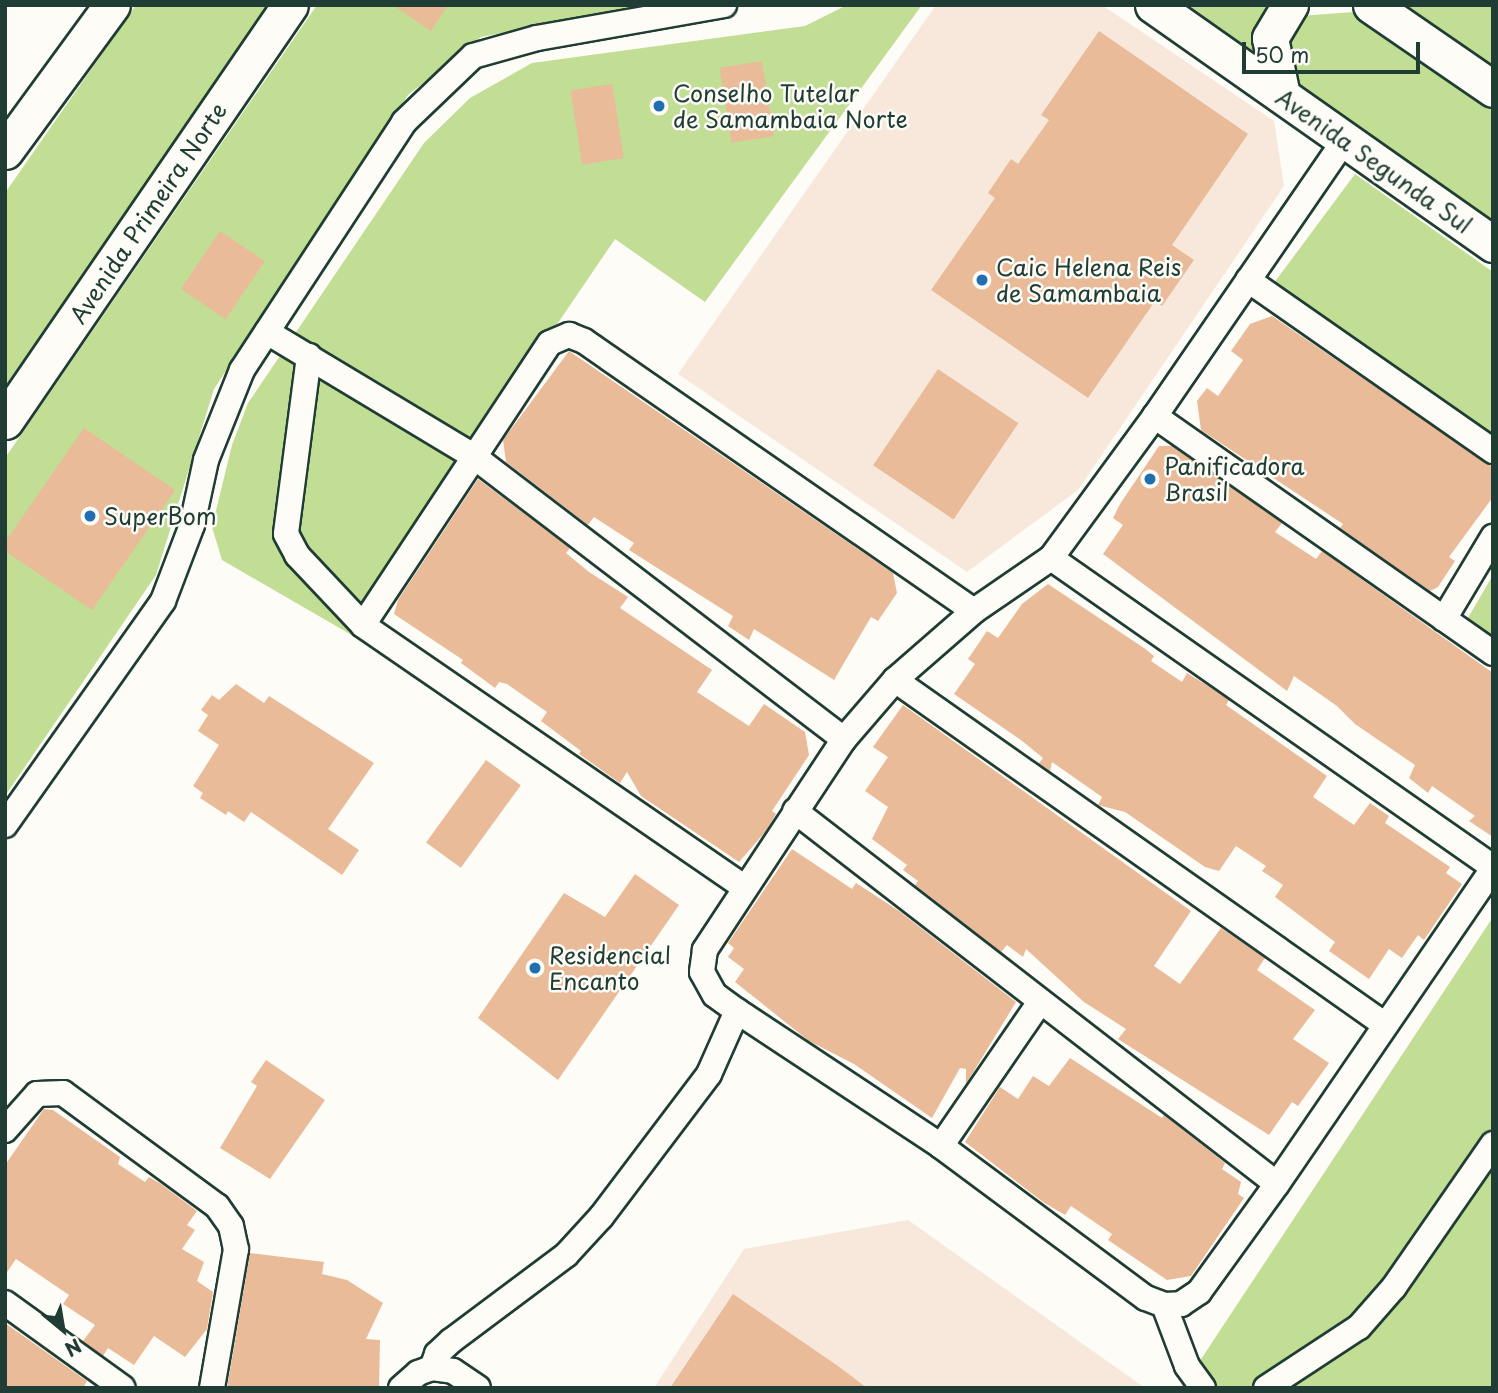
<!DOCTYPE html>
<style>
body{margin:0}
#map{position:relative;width:1498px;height:1393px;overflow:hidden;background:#fdfcf7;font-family:"Playpen Sans",sans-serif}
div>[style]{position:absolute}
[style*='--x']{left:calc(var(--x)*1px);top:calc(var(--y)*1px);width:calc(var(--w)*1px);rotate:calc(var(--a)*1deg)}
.built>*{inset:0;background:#f7e8db}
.green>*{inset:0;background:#c2dd94}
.building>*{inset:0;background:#e9bb99;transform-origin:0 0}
.roads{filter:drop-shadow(2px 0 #1f3d34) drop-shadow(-2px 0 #1f3d34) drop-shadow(0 2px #1f3d34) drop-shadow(0 -2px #1f3d34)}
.street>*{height:24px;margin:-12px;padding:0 12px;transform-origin:12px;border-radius:12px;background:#fdfcf7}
.secondary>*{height:35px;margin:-17.5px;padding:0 17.5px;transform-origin:17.5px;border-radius:17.5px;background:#fdfcf7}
.dots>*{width:19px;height:19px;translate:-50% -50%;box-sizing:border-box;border:4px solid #fdfcf7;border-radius:50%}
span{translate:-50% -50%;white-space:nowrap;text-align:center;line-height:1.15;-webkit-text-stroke:5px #fdfcf7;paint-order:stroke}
.poi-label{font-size:23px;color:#1f3d34}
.left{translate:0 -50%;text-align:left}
.street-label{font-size:23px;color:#1f3d34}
.frame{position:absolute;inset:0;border:7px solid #1f3d34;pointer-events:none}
.north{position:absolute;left:28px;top:1295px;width:70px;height:70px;-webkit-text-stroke:5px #fdfcf7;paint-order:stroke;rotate:150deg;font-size:19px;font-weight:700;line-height:28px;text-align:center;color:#1f3d34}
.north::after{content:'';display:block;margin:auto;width:24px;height:32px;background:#1f3d34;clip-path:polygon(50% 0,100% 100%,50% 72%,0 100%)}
.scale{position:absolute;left:1242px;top:42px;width:178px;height:32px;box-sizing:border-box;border:4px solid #1f3d34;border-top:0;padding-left:9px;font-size:21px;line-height:24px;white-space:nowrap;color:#1f3d34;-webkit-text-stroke:5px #fdfcf7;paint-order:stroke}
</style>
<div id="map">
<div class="built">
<i style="clip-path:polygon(936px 5px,1102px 5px,1274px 121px,1284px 186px,1078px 490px,967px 572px,678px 374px)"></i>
<i style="clip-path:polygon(908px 1220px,1145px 1388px,654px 1388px,744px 1249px)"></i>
</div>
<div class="green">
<i style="clip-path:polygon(136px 5px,274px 5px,5px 400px,5px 193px)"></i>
<i style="clip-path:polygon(317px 5px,644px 5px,481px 37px,408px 95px,214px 389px,156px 575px,5px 796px,5px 458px)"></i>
<i style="clip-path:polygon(847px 5px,922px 5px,705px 302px,615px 239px,365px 607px,381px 652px,222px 560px,212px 527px,232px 445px,248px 403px,424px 143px,470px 98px,532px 63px,805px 26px)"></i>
<i style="clip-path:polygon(1197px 5px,1277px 5px,1253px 47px,1261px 82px,1167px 20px)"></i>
<i style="clip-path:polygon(1405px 5px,1493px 5px,1493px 65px)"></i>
<i style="clip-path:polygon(1354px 12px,1493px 109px,1493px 231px,1292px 101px,1279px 51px,1299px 16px)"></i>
<i style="clip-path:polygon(1355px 174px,1493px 272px,1493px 438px,1271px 287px)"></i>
<i style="clip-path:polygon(1493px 575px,1493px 650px,1462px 628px)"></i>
<i style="clip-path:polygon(1493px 917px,1493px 1388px,1182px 1388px)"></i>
</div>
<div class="building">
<i style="clip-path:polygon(393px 5px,448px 5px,431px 31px)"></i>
<i style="clip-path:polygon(1099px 31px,1248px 134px,1172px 245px,1194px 260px,1162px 306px,1155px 301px,1088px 398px,931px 290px,995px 198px,988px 193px,1011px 159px,1018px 164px,1049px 120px,1041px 115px)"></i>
<i style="left:762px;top:61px;width:76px;height:43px;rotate:81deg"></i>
<i style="left:612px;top:84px;width:75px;height:42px;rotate:81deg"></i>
<i style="left:220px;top:231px;width:54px;height:70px;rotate:34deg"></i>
<i style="clip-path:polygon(1272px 316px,1493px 467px,1493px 497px,1449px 557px,1455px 561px,1438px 587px,1430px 591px,1340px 528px,1343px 524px,1201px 430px,1197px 401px,1207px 388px,1218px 396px,1243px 360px,1231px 351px,1250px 324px)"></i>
<i style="clip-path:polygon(569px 351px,893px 573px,897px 593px,878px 621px,871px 617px,834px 680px,754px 629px,749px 640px,728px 626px,733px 616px,629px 550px,634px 543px,594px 517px,588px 525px,506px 462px,503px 440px)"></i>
<i style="left:938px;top:369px;width:97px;height:116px;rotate:34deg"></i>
<i style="clip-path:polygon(84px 428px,175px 490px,92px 610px,5px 551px,5px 542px)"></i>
<i style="clip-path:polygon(1159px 446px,1172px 446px,1282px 523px,1275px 532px,1316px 559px,1322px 551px,1493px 673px,1493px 837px,1469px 821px,1475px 816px,1432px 786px,1428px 793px,1409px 778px,1415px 765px,1355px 724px,1337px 706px,1294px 676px,1287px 691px,1103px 554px,1123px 525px,1113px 518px,1120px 504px)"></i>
<i style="clip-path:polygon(478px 479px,570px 548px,566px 553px,589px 572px,628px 597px,620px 608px,712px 670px,697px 692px,749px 726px,764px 704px,805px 732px,809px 755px,772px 811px,776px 814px,766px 831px,739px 862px,641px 796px,627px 772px,620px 783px,579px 754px,581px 751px,541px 721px,547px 712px,507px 684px,499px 682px,495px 688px,461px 663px,463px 660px,394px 614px,398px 600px)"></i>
<i style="clip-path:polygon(1048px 584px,1144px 648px,1154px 656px,1151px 661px,1182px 682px,1187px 673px,1208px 686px,1229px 700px,1226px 705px,1327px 776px,1313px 797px,1354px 825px,1370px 803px,1389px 816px,1385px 823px,1450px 867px,1446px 873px,1462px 884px,1424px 940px,1418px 935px,1402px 958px,1389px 949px,1369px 979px,1329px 951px,1335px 942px,1275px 897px,1283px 885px,1262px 871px,1266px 866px,1236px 846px,1219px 871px,1205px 867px,1125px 812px,1098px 805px,1102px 797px,1052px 762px,1050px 771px,1039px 763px,1043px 758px,1021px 740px,954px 694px,975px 664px,968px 659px,987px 631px,998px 638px,1022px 604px)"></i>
<i style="clip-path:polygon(236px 684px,264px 703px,269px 696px,374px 763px,328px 829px,359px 850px,342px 875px,251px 812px,244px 822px,228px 811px,226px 815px,200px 798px,203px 793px,193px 786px,219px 745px,198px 731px,208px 715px,201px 710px,212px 695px,219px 700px)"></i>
<i style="clip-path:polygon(903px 705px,1191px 911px,1154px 966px,1180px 984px,1221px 928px,1265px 958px,1257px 970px,1315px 1010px,1293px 1039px,1329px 1063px,1298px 1106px,1292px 1102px,1269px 1135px,1118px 1039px,1126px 1029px,1084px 1002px,1026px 949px,1023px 957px,1007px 945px,1001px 952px,915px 885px,918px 881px,903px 870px,907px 865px,872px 839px,888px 807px,865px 791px,888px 757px,873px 747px)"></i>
<i style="left:486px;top:760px;width:43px;height:102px;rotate:36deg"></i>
<i style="clip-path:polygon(792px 849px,852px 889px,856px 883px,899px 911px,1016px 1002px,966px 1084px,966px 1069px,960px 1068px,932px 1118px,854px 1064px,809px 1041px,735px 982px,744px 969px,728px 957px,734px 948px,728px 943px)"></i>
<i style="clip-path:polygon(635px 874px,679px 905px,558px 1080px,478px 1018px,564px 893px,605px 917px)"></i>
<i style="clip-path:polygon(1070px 1058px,1162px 1118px,1164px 1115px,1225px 1163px,1222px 1169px,1241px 1182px,1238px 1194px,1244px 1198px,1191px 1276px,1167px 1280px,1108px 1240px,1112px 1234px,1071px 1206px,1065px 1215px,1043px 1202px,965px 1142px,1000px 1087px,1018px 1099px,1033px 1076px,1049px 1086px)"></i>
<i style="clip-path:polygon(266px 1060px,325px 1100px,270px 1179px,220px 1148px,257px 1086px,251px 1082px)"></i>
<i style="clip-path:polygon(44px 1109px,53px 1110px,120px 1157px,118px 1164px,145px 1182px,149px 1177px,161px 1184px,197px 1211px,187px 1225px,195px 1230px,182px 1249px,204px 1262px,197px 1281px,213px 1292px,207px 1329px,185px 1357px,154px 1336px,134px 1365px,108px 1348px,103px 1356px,83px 1341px,95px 1325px,63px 1304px,69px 1295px,16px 1259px,5px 1275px,5px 1165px)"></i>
<i style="clip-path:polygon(250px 1253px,324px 1262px,322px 1274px,347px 1280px,383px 1303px,366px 1339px,380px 1340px,379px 1388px,227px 1388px)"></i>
<i style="clip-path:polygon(733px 1294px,838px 1366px,867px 1388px,670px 1388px)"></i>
<i style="clip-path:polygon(5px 1323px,87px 1381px,83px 1388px,5px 1388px)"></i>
</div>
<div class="roads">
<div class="street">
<i style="--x:1248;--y:280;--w:299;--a:34.9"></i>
<i style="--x:267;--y:332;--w:239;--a:31"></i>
<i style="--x:472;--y:455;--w:468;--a:37.4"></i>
<i style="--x:309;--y:356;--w:179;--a:97.4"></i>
<i style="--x:286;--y:534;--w:24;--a:62"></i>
<i style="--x:297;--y:555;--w:96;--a:46.7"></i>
<i style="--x:1155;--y:416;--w:334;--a:-55.5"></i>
<i style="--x:1051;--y:558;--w:539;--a:34.96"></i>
<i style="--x:1444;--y:619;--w:96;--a:-59.1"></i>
<i style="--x:1493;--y:653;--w:413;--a:-145"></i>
<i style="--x:1155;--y:416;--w:176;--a:126.2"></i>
<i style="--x:1051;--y:558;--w:93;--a:145.5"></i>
<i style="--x:974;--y:611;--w:105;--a:138.9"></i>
<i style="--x:895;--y:680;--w:78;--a:130.8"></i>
<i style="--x:844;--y:739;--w:253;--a:123.4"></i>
<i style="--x:705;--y:950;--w:22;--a:98"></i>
<i style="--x:702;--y:972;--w:26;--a:61"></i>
<i style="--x:715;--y:995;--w:27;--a:36"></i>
<i style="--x:737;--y:1011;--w:245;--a:33.5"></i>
<i style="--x:941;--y:1146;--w:255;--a:36.6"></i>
<i style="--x:1146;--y:1298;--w:19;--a:21"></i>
<i style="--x:1164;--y:1305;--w:17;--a:-3"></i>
<i style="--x:1181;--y:1304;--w:22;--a:-34"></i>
<i style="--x:1199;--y:1292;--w:133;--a:-54.2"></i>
<i style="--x:1277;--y:1184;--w:382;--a:-55.6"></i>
<i style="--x:895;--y:680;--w:598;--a:35.13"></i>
<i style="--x:795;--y:811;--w:609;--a:37.73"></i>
<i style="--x:5;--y:825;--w:274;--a:-54.8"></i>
<i style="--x:163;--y:601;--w:81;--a:-69.1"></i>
<i style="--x:192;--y:525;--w:66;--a:-77.8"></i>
<i style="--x:206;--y:460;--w:97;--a:-68.2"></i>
<i style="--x:242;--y:370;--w:296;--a:-56.8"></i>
<i style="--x:404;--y:122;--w:95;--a:-43.7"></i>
<i style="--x:473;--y:56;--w:66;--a:-15.7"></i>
<i style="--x:537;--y:38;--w:190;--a:-10"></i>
<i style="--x:744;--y:887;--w:462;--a:-145.5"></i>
<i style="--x:363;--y:625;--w:338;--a:-56.5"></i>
<i style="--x:550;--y:343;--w:21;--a:-23"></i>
<i style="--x:569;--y:335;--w:16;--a:22"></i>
<i style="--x:584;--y:341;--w:474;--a:34.7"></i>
<i style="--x:5;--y:1130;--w:48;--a:-48.4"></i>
<i style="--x:37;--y:1094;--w:26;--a:-2"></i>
<i style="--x:63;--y:1093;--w:191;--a:36.3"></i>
<i style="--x:217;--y:1206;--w:24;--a:55"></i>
<i style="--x:231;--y:1226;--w:24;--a:78"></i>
<i style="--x:236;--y:1249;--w:141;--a:99.8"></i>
<i style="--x:941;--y:1146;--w:175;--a:-55.5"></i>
<i style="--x:5;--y:1303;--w:145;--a:35.8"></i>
<i style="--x:1164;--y:1305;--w:65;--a:69.3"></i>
<i style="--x:1187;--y:1366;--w:27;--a:54"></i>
<i style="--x:432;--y:1368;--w:15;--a:-70"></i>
<i style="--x:437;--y:1354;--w:19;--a:-43"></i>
<i style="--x:451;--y:1341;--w:144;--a:-36.8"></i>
<i style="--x:566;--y:1255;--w:52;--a:-47.4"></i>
<i style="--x:601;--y:1217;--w:179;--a:-52.9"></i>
<i style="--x:709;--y:1074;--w:69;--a:-66"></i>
<i style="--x:401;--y:1388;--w:23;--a:-41"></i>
<i style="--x:418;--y:1373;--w:15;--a:-20"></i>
<i style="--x:432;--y:1368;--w:21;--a:8"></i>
<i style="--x:453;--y:1371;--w:30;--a:34"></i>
<i style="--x:1266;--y:1388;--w:111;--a:-33.3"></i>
<i style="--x:1359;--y:1327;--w:53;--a:-48.8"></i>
<i style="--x:1394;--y:1287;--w:174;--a:-55.3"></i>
</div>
<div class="secondary">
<i style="--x:1153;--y:5;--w:416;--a:35.1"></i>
<i style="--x:1371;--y:5;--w:148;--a:34.5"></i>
<i style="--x:1282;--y:95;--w:58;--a:-101.9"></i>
<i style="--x:1270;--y:38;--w:39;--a:-59"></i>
<i style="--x:5;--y:151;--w:181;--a:-53.8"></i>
<i style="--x:5;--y:421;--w:504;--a:-55.59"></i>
</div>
</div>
<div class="dots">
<i style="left:659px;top:106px;background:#1f6fb2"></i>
<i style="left:982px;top:280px;background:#1f6fb2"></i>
<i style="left:1150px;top:479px;background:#1f6fb2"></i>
<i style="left:90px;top:516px;background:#1f6fb2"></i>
<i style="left:535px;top:968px;background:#1f6fb2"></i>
</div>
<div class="poi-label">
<span class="left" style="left:673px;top:106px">Conselho Tutelar<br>de Samambaia Norte</span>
<span class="left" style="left:996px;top:280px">Caic Helena Reis<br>de Samambaia</span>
<span class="left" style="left:1164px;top:479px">Panificadora<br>Brasil</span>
<span class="left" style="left:104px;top:516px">SuperBom</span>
<span class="left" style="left:549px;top:968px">Residencial<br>Encanto</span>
</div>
<div class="street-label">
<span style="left:1374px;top:161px;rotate:35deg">Avenida Segunda Sul</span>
<span style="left:148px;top:213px;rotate:-56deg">Avenida Primeira Norte</span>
</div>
<div class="frame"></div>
<div class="north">N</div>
<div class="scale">50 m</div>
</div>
